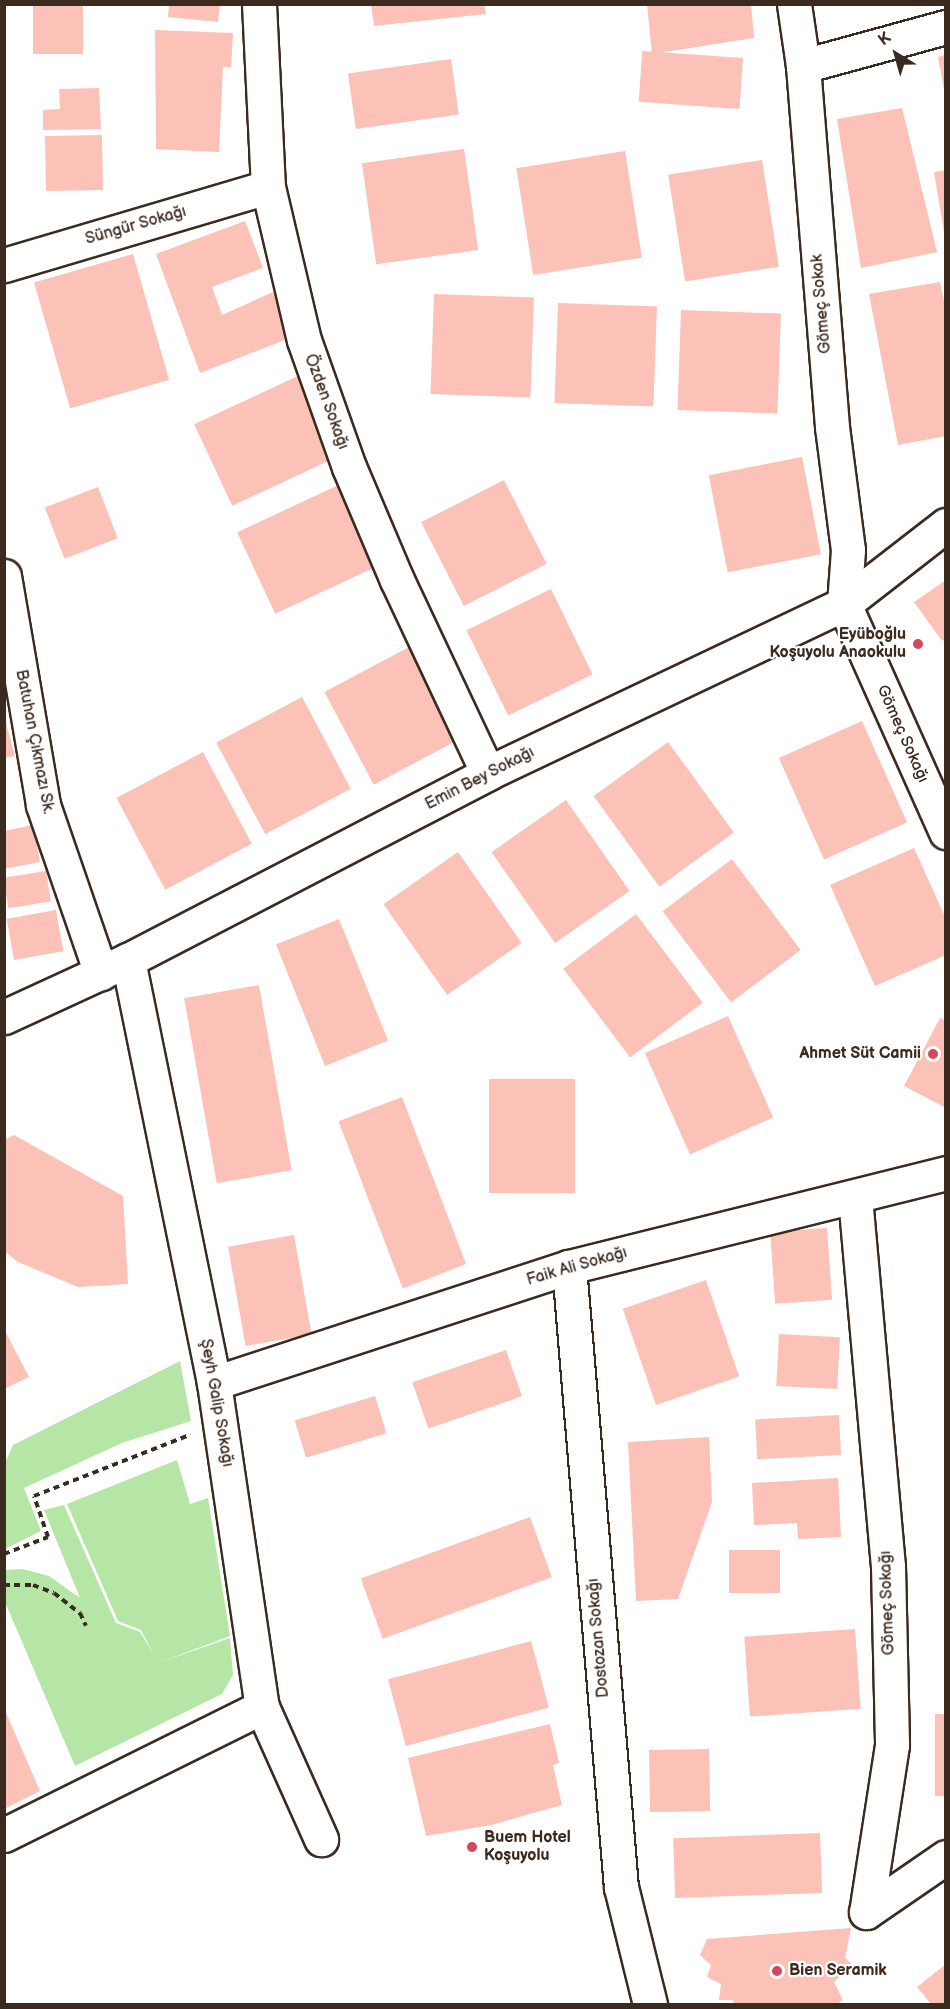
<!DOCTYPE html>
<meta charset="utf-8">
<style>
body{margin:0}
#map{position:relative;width:950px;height:2009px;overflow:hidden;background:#fff;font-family:"Balsamiq Sans",sans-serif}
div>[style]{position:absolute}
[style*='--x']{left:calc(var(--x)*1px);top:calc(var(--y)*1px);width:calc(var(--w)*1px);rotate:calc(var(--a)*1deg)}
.green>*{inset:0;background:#b5e6a5}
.building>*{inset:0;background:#fcc1b7;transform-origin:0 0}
.path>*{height:4px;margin-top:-2px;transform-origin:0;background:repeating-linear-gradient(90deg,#3b2a1e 0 6px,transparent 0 10.5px)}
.roads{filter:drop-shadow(2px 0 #3b2a1e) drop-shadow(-2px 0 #3b2a1e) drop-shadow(0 2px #3b2a1e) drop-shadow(0 -2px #3b2a1e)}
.minor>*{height:33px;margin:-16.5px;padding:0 16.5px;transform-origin:16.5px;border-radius:16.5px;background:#fff}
.dots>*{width:16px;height:16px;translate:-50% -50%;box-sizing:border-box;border:3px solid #fff;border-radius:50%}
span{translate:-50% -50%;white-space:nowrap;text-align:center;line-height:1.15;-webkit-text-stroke:4.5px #fff;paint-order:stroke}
.street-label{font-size:16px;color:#3b2a1e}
.poi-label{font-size:16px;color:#3b2a1e;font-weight:700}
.right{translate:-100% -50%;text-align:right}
.left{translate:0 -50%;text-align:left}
.frame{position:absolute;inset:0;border:6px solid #3b2a1e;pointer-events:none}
.north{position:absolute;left:866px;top:24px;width:60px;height:60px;-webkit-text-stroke:4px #fff;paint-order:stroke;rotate:323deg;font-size:16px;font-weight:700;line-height:24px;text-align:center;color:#3b2a1e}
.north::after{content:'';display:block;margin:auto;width:21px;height:27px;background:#3b2a1e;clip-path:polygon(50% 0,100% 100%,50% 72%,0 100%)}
</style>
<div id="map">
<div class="green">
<i style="clip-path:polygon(180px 1361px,191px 1421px,122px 1443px,24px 1488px,41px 1531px,5px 1549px,5px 1463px,13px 1445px)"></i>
<i style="clip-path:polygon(177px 1460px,190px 1504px,208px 1498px,230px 1636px,158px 1663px,230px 1638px,233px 1675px,222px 1694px,75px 1766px,5px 1602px,5px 1570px,23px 1569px,49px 1576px,80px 1598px,44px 1510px,64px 1505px,116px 1623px,140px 1632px,153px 1653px,141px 1630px,118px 1621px,67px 1504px)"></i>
</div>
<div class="building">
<i style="left:33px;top:4px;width:50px;height:50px"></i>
<i style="clip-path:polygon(169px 4px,220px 4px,218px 22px,168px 17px)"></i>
<i style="clip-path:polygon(371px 4px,484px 4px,486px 14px,374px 26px)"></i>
<i style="clip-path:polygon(647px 4px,751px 4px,754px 38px,652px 54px)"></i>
<i style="clip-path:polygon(155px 30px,233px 33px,231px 67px,223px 67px,219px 152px,156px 149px)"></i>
<i style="clip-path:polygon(946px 55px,946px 88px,944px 89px,938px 57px)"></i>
<i style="left:743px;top:58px;width:51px;height:101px;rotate:94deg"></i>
<i style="left:451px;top:59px;width:56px;height:104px;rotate:82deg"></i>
<i style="clip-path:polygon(99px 88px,101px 129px,43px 130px,43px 110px,60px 109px,59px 89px)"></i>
<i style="clip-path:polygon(902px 108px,937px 252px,861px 268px,837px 119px)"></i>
<i style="left:102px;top:135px;width:55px;height:57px;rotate:89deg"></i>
<i style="left:464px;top:149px;width:102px;height:103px;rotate:82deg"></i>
<i style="left:625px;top:151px;width:108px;height:110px;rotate:81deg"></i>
<i style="left:762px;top:160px;width:108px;height:95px;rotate:81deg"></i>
<i style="clip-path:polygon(946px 170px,946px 232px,944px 232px,934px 172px)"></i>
<i style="clip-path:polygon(245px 221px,263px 268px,212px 287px,222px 315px,273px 292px,293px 337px,200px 373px,156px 254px)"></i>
<i style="left:133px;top:254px;width:131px;height:103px;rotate:74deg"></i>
<i style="clip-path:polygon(940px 282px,946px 311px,946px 436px,898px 445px,869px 294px)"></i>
<i style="left:434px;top:294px;width:100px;height:100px;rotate:2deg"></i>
<i style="left:558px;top:303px;width:99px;height:100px;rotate:2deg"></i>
<i style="left:681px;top:310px;width:100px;height:100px;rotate:2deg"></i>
<i style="left:302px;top:374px;width:90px;height:119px;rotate:65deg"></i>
<i style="left:802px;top:457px;width:99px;height:95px;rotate:79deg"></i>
<i style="left:504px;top:480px;width:94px;height:93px;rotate:63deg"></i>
<i style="left:345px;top:482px;width:90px;height:119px;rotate:65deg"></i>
<i style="left:98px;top:487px;width:55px;height:57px;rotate:69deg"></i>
<i style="clip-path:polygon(946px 580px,946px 638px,942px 641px,914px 602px)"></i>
<i style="left:551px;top:589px;width:95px;height:94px;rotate:64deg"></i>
<i style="left:411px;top:646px;width:105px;height:98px;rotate:62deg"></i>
<i style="left:302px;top:697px;width:104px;height:97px;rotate:62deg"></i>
<i style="clip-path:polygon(4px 716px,15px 756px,4px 758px)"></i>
<i style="left:862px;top:721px;width:111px;height:91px;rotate:66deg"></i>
<i style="left:668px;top:742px;width:112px;height:92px;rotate:54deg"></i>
<i style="left:203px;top:752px;width:104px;height:98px;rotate:62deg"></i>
<i style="left:566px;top:800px;width:111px;height:91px;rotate:55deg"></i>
<i style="clip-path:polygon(33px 825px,40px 862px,4px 869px,4px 831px)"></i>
<i style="clip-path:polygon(914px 848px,946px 919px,946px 955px,875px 986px,830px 885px)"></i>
<i style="left:458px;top:852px;width:111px;height:91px;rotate:55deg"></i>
<i style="left:732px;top:859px;width:114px;height:87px;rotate:53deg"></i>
<i style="left:46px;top:871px;width:31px;height:43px;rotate:81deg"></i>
<i style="left:56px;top:910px;width:42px;height:50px;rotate:80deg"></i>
<i style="left:636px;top:914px;width:111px;height:91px;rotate:53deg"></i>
<i style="left:339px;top:919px;width:131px;height:68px;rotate:68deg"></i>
<i style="left:259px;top:985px;width:188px;height:76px;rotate:80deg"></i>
<i style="left:728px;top:1016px;width:111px;height:91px;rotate:66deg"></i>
<i style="clip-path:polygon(940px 1018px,946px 1021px,946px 1108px,904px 1086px)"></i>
<i style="left:489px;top:1079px;width:86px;height:114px"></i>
<i style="left:402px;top:1097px;width:179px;height:68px;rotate:69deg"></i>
<i style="clip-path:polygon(14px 1135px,123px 1196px,128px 1284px,78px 1287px,18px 1262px,4px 1251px,4px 1140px)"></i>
<i style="left:827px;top:1228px;width:72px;height:57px;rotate:86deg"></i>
<i style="left:294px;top:1235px;width:101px;height:67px;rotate:80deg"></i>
<i style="left:706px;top:1280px;width:102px;height:88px;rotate:71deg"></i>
<i style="clip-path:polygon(4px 1329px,29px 1377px,4px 1389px)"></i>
<i style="left:779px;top:1334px;width:61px;height:52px;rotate:3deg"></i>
<i style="left:506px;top:1350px;width:49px;height:99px;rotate:71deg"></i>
<i style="left:375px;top:1396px;width:39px;height:84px;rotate:73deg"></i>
<i style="left:839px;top:1415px;width:40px;height:84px;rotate:87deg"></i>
<i style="clip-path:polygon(709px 1437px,712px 1502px,678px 1599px,636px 1601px,628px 1442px)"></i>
<i style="clip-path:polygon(838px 1478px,841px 1537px,798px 1539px,797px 1523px,754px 1525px,752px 1483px)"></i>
<i style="left:530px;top:1517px;width:64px;height:180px;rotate:70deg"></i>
<i style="left:729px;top:1550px;width:51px;height:43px"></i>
<i style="left:855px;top:1629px;width:80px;height:111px;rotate:86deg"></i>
<i style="left:531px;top:1641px;width:69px;height:148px;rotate:75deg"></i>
<i style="clip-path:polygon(4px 1708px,40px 1791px,4px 1809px)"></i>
<i style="left:935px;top:1714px;width:11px;height:82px"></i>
<i style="clip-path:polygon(550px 1724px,559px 1763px,553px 1765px,562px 1805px,491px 1825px,426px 1836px,408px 1758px)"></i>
<i style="left:709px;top:1749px;width:62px;height:60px;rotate:89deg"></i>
<i style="left:820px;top:1833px;width:60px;height:147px;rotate:88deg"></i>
<i style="clip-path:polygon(851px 1928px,845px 1958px,852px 1964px,834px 1982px,843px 2000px,837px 2004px,734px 2004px,733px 2000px,719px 2000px,721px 1984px,707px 1977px,711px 1965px,700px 1955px,707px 1939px)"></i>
<i style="clip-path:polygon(946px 1964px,946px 2004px,931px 2004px,917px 1987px)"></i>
</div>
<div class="path">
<i style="--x:4;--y:1554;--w:47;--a:-21.1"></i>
<i style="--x:48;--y:1537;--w:43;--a:-108.9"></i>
<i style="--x:34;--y:1496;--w:168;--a:-21.4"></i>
<i style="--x:4;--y:1585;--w:29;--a:0"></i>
<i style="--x:33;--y:1585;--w:22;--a:21"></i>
<i style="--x:54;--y:1593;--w:33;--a:38"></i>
<i style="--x:80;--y:1613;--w:14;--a:65"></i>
</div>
<div class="roads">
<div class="minor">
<i style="--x:259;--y:4;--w:183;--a:87.2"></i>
<i style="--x:268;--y:187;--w:157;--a:76.8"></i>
<i style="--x:304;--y:340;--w:135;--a:70.5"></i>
<i style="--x:349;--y:467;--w:123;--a:67"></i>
<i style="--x:397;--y:580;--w:213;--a:64.8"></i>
<i style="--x:794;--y:4;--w:63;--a:81.7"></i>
<i style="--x:803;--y:66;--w:362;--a:85.4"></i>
<i style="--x:832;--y:427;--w:124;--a:82.6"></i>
<i style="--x:848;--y:550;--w:54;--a:94.2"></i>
<i style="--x:844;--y:604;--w:250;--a:65.9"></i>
<i style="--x:803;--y:66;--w:148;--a:-15.3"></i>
<i style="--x:4;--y:265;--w:275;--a:-16.5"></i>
<i style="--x:4;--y:576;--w:232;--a:80.3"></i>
<i style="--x:43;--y:805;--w:178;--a:71"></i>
<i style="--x:128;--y:960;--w:432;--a:78.5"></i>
<i style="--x:214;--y:1383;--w:328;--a:81.6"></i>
<i style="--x:262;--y:1707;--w:145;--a:65.9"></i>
<i style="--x:4;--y:1017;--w:136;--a:-24.7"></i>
<i style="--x:128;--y:960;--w:406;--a:-27.4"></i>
<i style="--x:488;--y:773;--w:394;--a:-25.4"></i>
<i style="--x:844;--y:604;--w:129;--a:-37.8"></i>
<i style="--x:855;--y:1197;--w:370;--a:84.9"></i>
<i style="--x:888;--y:1566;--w:179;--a:88.7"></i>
<i style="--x:892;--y:1745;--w:169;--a:98.8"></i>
<i style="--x:866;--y:1912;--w:97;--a:-34.5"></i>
<i style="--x:569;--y:1267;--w:622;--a:85.21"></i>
<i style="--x:621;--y:1887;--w:121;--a:76.1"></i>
<i style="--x:214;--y:1383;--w:373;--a:-18.1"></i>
<i style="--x:569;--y:1267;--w:389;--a:-14"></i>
<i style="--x:4;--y:1835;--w:288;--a:-26.4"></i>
</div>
</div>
<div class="dots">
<i style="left:918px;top:644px;background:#d1495b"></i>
<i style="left:933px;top:1054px;background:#d1495b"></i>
<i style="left:472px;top:1847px;background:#d1495b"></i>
<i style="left:777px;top:1971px;background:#d1495b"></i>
</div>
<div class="street-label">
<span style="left:136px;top:226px;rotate:-16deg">Süngür Sokağı</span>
<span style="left:822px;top:304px;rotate:-95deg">Gömeç Sokak</span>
<span style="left:326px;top:402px;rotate:70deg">Özden Sokağı</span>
<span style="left:902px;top:734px;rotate:66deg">Gömeç Sokağı</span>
<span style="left:34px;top:742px;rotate:79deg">Batuhan Çıkmazı Sk.</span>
<span style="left:480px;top:779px;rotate:-27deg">Emin Bey Sokağı</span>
<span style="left:577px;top:1267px;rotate:-16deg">Faik Ali Sokağı</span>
<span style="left:216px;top:1403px;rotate:80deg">Şeyh Galip Sokağı</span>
<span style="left:888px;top:1603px;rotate:-92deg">Gömeç Sokağı</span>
<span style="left:599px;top:1638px;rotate:-95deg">Dostozan Sokağı</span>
</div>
<div class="poi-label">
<span class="right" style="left:906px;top:644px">Eyüboğlu<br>Koşuyolu Anaokulu</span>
<span class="right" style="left:921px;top:1054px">Ahmet Süt Camii</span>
<span class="left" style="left:484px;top:1847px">Buem Hotel<br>Koşuyolu</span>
<span class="left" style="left:789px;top:1971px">Bien Seramik</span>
</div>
<div class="frame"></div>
<div class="north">K</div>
</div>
